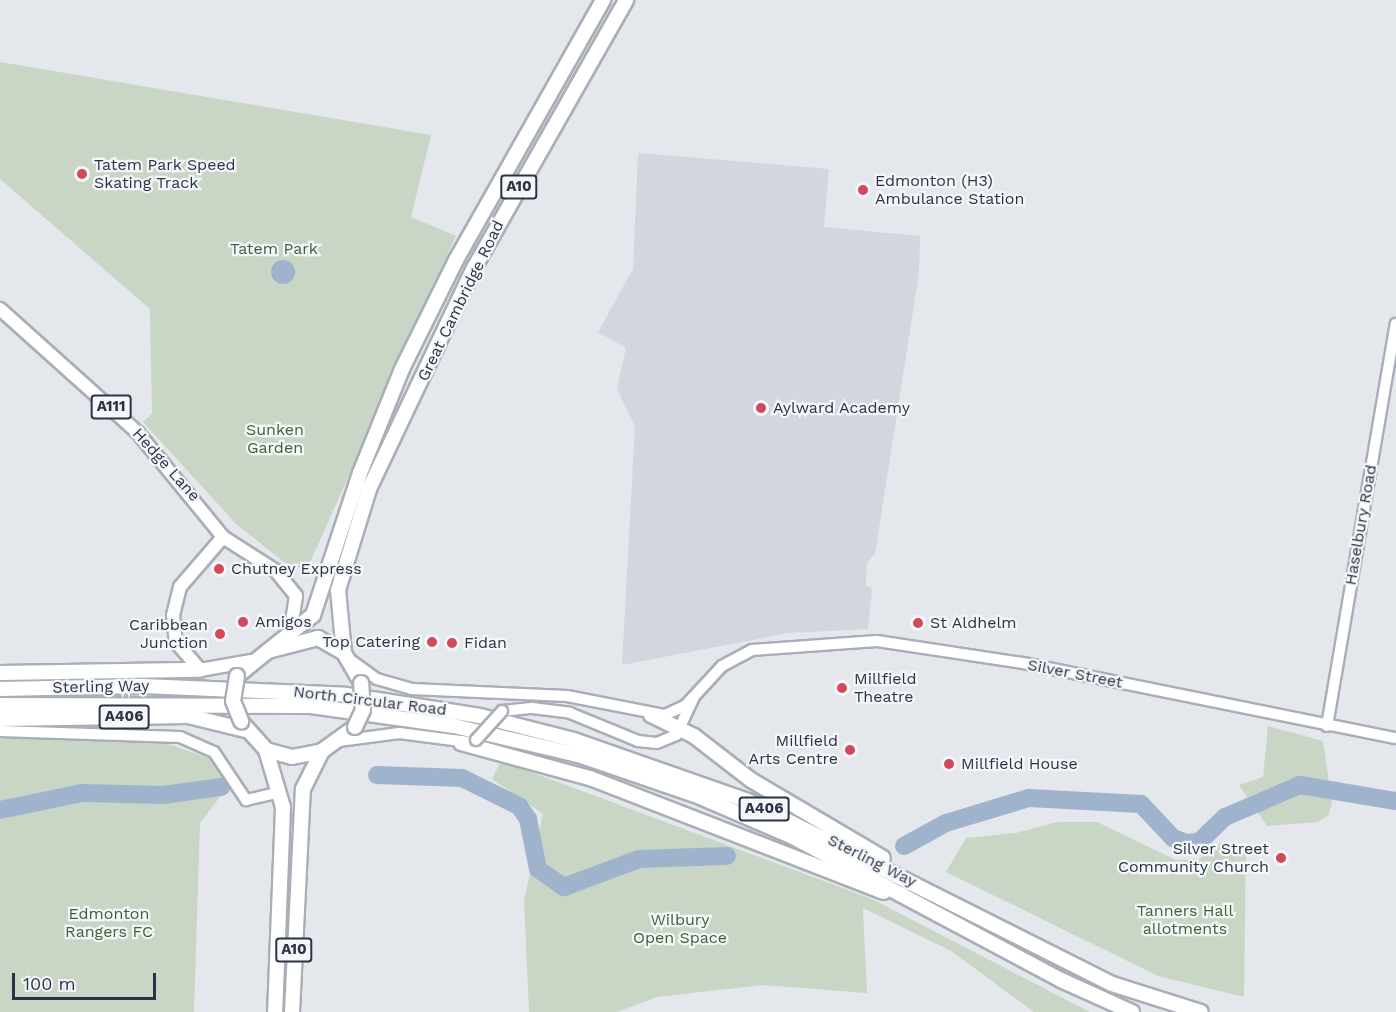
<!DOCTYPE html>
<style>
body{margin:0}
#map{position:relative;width:1396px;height:1012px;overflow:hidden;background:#e4e7ec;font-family:"Work Sans",sans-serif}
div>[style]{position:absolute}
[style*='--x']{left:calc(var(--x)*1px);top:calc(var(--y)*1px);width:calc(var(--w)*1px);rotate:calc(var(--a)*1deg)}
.built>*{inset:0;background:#d2d6de}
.green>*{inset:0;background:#c9d6c5}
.water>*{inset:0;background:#9fb4cc}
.round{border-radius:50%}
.river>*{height:18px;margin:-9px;padding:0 9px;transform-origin:9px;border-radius:9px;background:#9fb4cc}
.roads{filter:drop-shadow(2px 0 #a9aeb7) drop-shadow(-2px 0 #a9aeb7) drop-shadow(0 2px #a9aeb7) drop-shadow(0 -2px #a9aeb7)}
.secondary>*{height:10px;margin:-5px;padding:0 5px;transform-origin:5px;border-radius:5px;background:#fff}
.primary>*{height:12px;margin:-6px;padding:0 6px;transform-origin:6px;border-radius:6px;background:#fff}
.highway>*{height:14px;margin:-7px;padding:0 7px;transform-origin:7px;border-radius:7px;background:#fff}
.bridges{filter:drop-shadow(2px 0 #a9aeb7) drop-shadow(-2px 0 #a9aeb7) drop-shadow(0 2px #a9aeb7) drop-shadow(0 -2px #a9aeb7)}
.secondary-bridge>*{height:10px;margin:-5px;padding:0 5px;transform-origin:5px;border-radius:5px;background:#fff}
.highway-bridge>*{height:14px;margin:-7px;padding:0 7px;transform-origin:7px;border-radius:7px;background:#fff}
.dots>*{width:16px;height:16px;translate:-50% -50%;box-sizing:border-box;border:3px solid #f4f6f9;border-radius:50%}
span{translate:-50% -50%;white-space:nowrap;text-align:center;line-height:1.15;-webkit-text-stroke:4.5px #f4f6f9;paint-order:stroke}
.shield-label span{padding:2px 4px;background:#f4f6f9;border:2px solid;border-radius:4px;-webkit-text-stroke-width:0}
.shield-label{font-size:15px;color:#2b3445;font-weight:700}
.poi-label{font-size:16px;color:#2b3445}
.left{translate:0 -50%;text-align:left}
.right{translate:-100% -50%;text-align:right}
.park-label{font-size:16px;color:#3f6138}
.street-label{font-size:16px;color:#2b3445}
.scale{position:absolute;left:12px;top:973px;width:144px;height:27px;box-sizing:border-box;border:3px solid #2b3445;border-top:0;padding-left:8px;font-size:18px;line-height:21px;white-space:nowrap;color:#2b3445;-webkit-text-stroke:4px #f4f6f9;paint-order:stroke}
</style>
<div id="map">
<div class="built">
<i style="clip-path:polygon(638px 153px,829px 169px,824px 227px,920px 236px,919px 273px,875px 554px,867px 563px,866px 585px,872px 589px,868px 629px,788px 633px,622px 665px,635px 426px,617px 389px,626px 348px,598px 332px,633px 269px)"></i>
</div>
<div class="green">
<i style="clip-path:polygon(0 62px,431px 135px,411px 217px,456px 236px,308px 567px,292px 568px,237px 525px,143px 422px,152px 413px,150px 309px,0 179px)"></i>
<i style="clip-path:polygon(1268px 726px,1323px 741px,1332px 803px,1328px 816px,1317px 822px,1267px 826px,1239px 785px,1263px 777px)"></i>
<i style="clip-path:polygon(0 736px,156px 740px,215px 760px,229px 785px,200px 823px,194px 1012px,0 1012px)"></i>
<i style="clip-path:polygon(501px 761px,872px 899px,1090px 1012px,1034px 1012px,951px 951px,863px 908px,867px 993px,763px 985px,657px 997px,617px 1012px,529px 1012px,524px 900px,543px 814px,492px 779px)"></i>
<i style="clip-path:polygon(1057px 822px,1097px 822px,1176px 860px,1199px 859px,1221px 842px,1246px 845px,1244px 997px,1158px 976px,946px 872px,966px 838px,1016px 833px)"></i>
</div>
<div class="water">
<i class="round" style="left:271px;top:260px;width:24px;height:24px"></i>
</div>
<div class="river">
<i style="--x:377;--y:775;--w:85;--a:2"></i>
<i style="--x:462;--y:778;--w:64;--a:26.2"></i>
<i style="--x:519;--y:806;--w:16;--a:55"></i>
<i style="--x:528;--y:819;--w:51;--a:78.7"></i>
<i style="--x:538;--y:869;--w:32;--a:35"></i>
<i style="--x:564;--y:887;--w:80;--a:-20.5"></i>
<i style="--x:639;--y:859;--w:88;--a:-2"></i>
<i style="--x:0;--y:810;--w:84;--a:-11.7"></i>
<i style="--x:82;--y:793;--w:81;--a:1.4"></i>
<i style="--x:163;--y:795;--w:59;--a:-7.9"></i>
<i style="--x:904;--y:846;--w:48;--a:-28.7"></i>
<i style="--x:946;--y:823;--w:87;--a:-16.8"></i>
<i style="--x:1029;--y:798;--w:112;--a:3.1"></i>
<i style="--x:1141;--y:804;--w:47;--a:46.7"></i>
<i style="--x:1173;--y:838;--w:14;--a:21"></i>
<i style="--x:1186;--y:843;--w:13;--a:-4"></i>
<i style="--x:1199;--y:842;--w:36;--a:-44"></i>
<i style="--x:1225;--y:817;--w:82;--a:-23.1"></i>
<i style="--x:1300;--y:785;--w:97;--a:9.5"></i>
</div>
<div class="roads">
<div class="secondary">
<i style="--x:352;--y:661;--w:31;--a:36"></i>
<i style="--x:377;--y:679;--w:36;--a:16"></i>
<i style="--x:412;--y:689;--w:155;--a:2.6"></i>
<i style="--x:567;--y:696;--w:100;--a:11"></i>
<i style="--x:665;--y:715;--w:23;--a:-25"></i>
<i style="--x:686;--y:705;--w:53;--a:-47.3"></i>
<i style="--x:722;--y:666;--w:34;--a:-28"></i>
<i style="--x:752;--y:650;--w:125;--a:-4.1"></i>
<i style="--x:877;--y:641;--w:148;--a:8.6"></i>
<i style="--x:1023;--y:663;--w:380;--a:11.4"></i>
<i style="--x:502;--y:711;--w:30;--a:-6"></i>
<i style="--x:532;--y:708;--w:38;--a:7"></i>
<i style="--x:570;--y:713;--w:74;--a:22.4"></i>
<i style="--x:638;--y:741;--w:19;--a:6"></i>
<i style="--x:657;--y:743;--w:21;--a:-23"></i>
<i style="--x:676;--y:735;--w:42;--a:-64.7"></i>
<i style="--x:1327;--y:726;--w:408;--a:-80.3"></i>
<i style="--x:0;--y:731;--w:180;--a:1.9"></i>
<i style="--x:180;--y:737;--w:37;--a:24"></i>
<i style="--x:214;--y:752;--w:58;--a:56.3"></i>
<i style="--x:246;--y:800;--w:35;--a:-13"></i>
<i style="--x:339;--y:741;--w:61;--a:-7.6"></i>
<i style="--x:399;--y:733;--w:70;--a:7.4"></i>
</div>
<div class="primary">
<i style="--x:0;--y:309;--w:186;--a:41.9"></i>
<i style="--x:138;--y:433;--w:134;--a:50.7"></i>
<i style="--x:223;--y:537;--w:63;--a:32.7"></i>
<i style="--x:276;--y:571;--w:32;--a:51"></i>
<i style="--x:296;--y:596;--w:38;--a:99"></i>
<i style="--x:223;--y:537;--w:66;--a:130.7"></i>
<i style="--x:180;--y:587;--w:29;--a:104"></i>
<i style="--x:173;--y:615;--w:27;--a:84"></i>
<i style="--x:176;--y:642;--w:37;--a:49"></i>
<i style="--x:200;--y:670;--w:52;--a:-10"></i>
</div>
<div class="highway">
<i style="--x:268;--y:651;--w:58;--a:-38.7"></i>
<i style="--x:313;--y:615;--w:150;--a:-71.7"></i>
<i style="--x:360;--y:473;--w:112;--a:-68"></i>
<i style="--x:402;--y:369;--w:122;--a:-63.6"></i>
<i style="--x:456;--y:260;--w:299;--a:-60.5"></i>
<i style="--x:344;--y:653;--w:63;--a:-95.4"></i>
<i style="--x:338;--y:590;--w:106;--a:-72.9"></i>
<i style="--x:369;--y:489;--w:245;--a:-64.6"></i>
<i style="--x:474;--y:268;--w:308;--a:-60.4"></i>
<i style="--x:0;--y:673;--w:200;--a:-0.9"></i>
<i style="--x:237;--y:676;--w:40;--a:-39"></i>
<i style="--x:268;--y:651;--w:52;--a:-14.6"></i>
<i style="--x:318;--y:638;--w:30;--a:30"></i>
<i style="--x:344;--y:653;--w:34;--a:60"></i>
<i style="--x:0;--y:689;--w:143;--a:-1.2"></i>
<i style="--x:143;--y:686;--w:203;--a:2.5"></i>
<i style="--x:346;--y:695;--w:136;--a:8.9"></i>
<i style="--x:480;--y:716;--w:97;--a:14.3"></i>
<i style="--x:574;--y:740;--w:184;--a:19.3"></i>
<i style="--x:748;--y:801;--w:407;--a:26.7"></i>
<i style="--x:1112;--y:984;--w:93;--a:17.5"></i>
<i style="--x:0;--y:705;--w:311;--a:0.2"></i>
<i style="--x:311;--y:706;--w:144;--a:8"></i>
<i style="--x:454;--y:726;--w:127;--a:13.2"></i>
<i style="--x:578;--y:755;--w:127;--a:18.9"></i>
<i style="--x:698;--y:796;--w:103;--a:23.3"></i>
<i style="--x:793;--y:837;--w:304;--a:28.1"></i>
<i style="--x:1061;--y:980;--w:78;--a:24.3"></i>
<i style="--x:651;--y:715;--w:48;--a:26"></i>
<i style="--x:694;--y:736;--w:72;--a:37.7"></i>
<i style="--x:751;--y:780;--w:153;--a:30.6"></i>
<i style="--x:0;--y:719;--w:188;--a:-0.9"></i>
<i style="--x:188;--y:716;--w:60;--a:13.6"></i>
<i style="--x:242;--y:723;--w:36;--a:48"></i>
<i style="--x:266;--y:750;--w:27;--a:15"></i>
<i style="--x:292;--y:757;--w:31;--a:-11"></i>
<i style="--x:322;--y:751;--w:41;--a:-36"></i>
<i style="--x:461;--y:743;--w:134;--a:15.2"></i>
<i style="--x:590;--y:778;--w:315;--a:21.2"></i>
<i style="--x:266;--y:750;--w:59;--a:73.4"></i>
<i style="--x:283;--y:807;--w:205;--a:92.2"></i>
<i style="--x:292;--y:1012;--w:223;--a:-87.2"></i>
<i style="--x:303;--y:789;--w:42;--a:-63.4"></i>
</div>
</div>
<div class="bridges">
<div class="secondary-bridge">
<i style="--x:476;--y:740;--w:39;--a:-48"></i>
</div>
<div class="highway-bridge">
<i style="--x:237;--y:676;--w:25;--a:99"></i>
<i style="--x:233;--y:701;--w:22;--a:68"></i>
<i style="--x:355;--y:727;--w:19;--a:-65"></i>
<i style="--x:363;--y:710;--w:27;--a:-94"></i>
</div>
</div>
<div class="dots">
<i style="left:82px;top:174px;background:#d1495b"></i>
<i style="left:863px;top:190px;background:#d1495b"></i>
<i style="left:761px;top:408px;background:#d1495b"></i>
<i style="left:219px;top:569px;background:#d1495b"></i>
<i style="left:243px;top:622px;background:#d1495b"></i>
<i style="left:918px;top:623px;background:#d1495b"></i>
<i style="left:220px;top:634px;background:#d1495b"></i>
<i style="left:432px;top:642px;background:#d1495b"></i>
<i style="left:452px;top:643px;background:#d1495b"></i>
<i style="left:842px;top:688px;background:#d1495b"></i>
<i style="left:850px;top:750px;background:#d1495b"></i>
<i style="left:949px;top:764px;background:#d1495b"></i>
<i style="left:1281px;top:858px;background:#d1495b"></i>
</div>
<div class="shield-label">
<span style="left:519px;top:187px">A10</span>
<span style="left:111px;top:407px">A111</span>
<span style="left:124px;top:717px">A406</span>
<span style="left:764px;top:809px">A406</span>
<span style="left:294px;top:950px">A10</span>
</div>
<div class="poi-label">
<span class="left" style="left:94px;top:174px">Tatem Park Speed<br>Skating Track</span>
<span class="left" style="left:875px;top:190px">Edmonton (H3)<br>Ambulance Station</span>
<span class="left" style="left:773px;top:408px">Aylward Academy</span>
<span class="left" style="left:231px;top:569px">Chutney Express</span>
<span class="left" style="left:255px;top:622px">Amigos</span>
<span class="left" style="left:930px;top:623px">St Aldhelm</span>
<span class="right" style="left:208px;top:634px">Caribbean<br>Junction</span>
<span class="right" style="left:420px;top:642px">Top Catering</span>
<span class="left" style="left:464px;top:643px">Fidan</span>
<span class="left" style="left:854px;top:688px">Millfield<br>Theatre</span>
<span class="right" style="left:838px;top:750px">Millfield<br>Arts Centre</span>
<span class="left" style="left:961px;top:764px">Millfield House</span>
<span class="right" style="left:1269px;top:858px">Silver Street<br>Community Church</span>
</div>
<div class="park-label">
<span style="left:274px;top:249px">Tatem Park</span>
<span style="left:275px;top:439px">Sunken<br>Garden</span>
<span style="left:1185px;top:920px">Tanners Hall<br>allotments</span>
<span style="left:109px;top:923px">Edmonton<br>Rangers FC</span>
<span style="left:680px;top:929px">Wilbury<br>Open Space</span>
</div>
<div class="street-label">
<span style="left:461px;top:301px;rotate:-64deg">Great Cambridge Road</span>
<span style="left:166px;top:465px;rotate:48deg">Hedge Lane</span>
<span style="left:1361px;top:525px;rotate:-80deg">Haselbury Road</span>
<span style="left:1075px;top:674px;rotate:11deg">Silver Street</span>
<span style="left:101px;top:687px;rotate:-1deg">Sterling Way</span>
<span style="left:370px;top:701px;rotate:7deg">North Circular Road</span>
<span style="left:872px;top:861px;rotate:27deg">Sterling Way</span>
</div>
<div class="scale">100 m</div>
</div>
